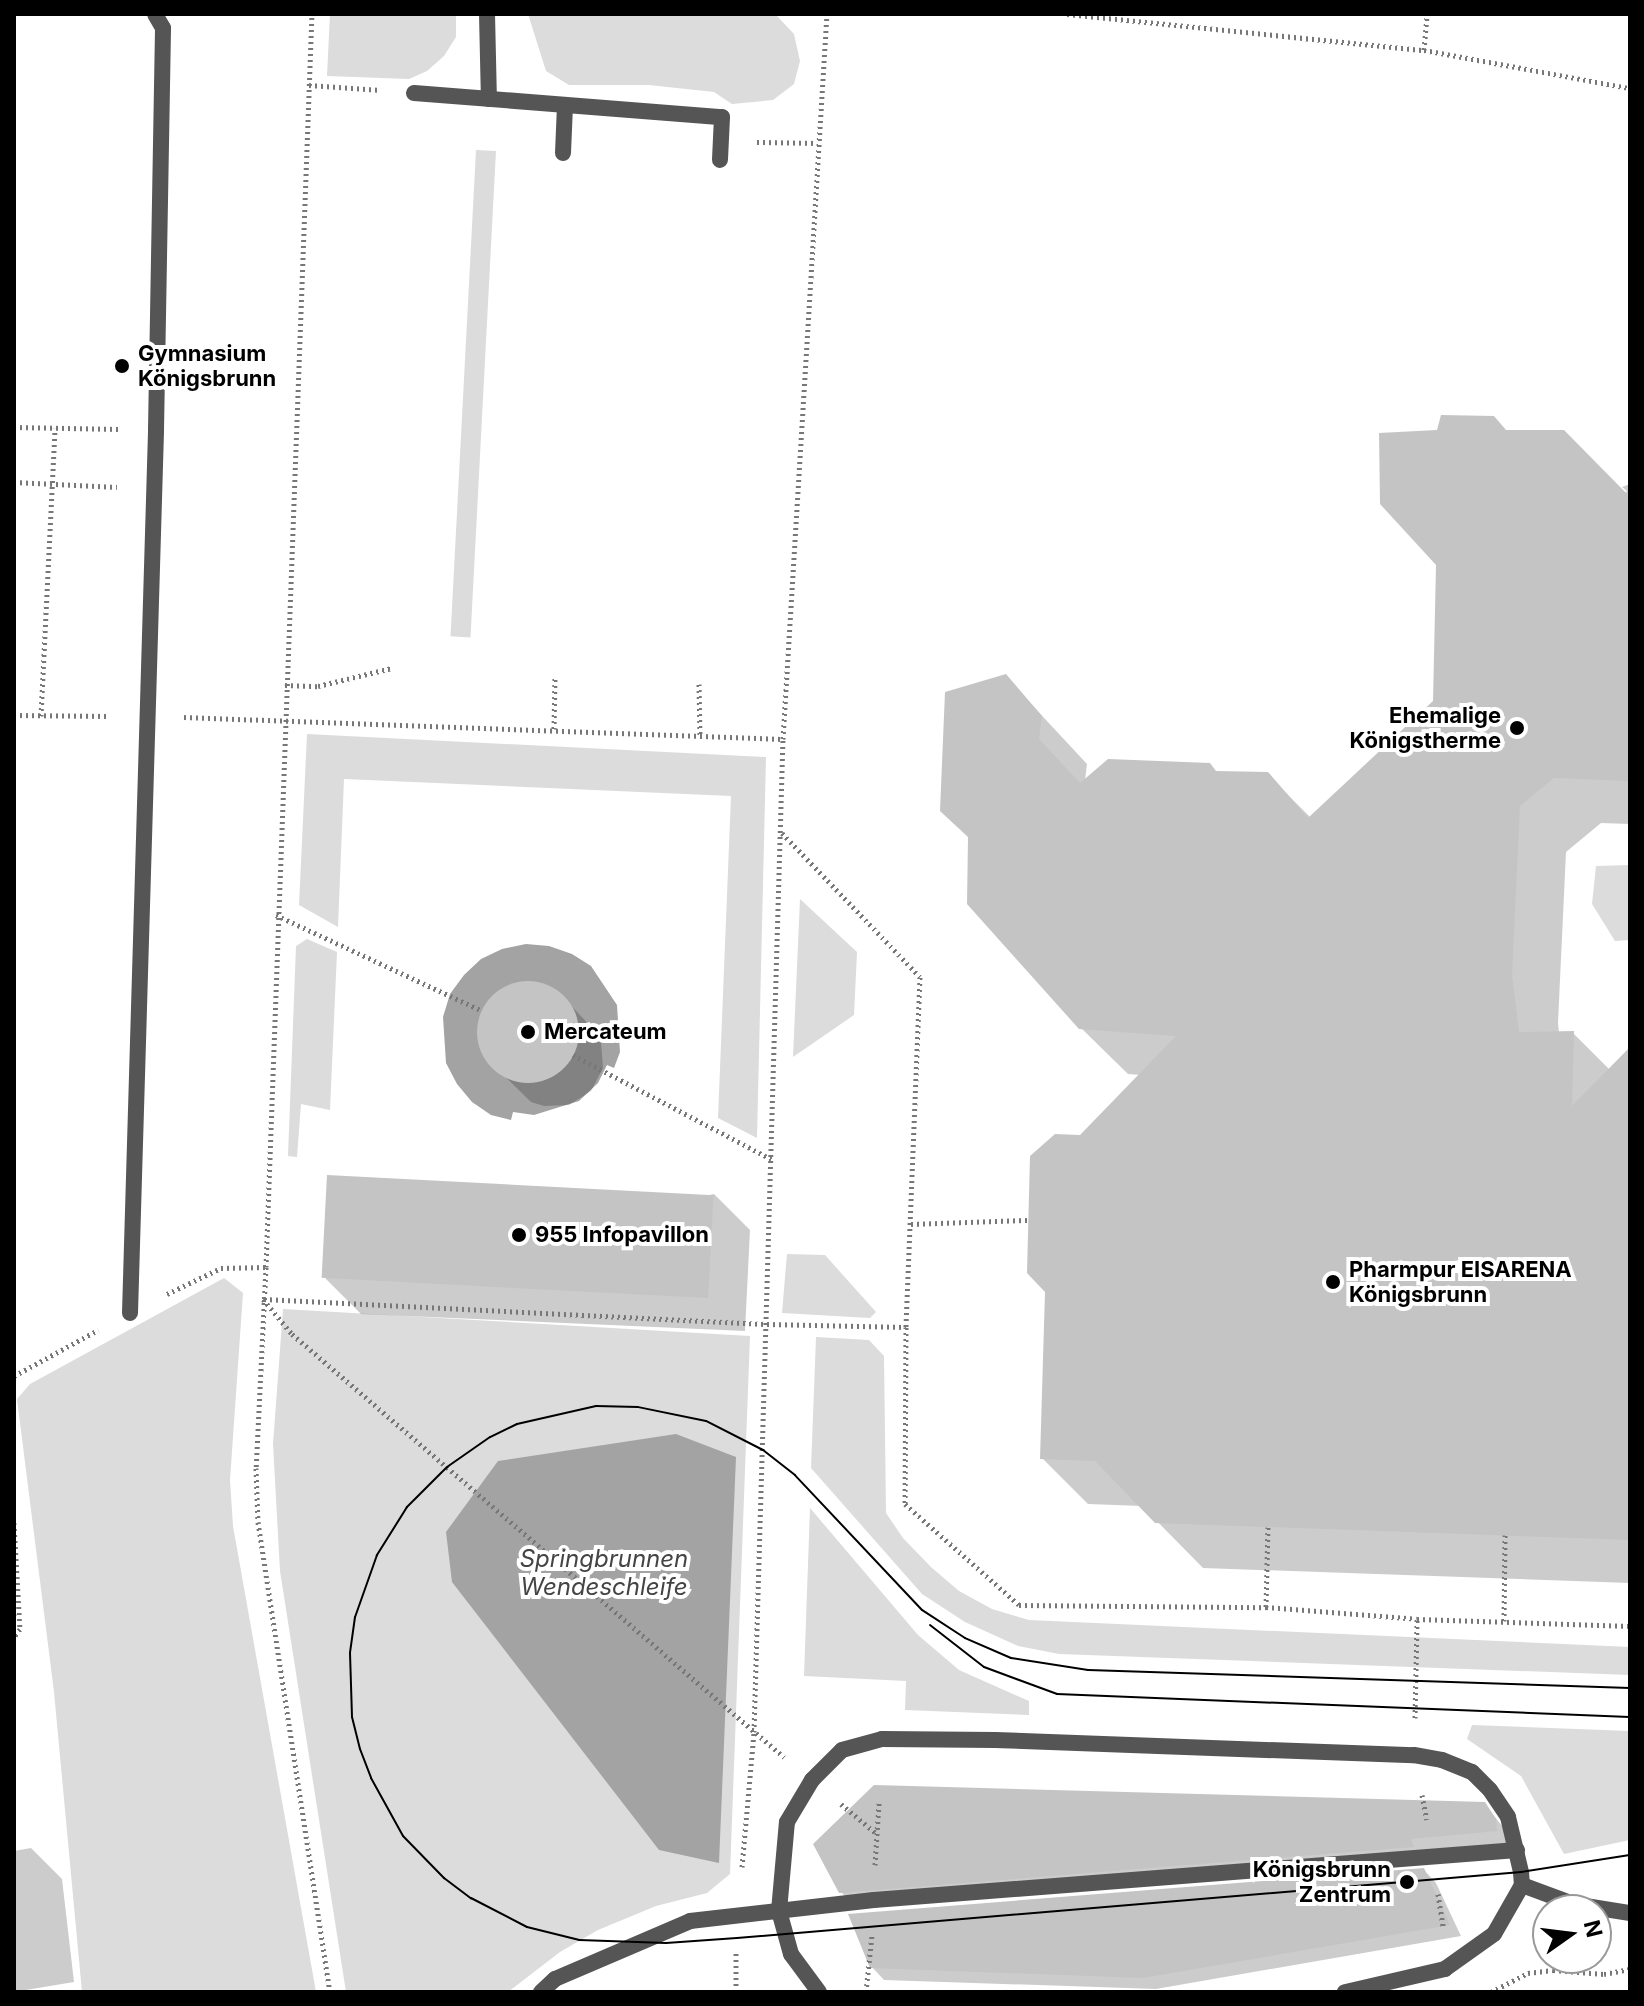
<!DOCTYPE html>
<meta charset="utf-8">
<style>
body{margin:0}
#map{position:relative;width:1644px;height:2006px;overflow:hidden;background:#fff;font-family:Inter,sans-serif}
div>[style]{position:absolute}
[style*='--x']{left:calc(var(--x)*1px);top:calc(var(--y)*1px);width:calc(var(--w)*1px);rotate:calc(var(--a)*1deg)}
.green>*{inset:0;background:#dcdcdc;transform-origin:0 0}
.water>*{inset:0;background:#a3a3a3}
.shadow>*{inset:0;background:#0003}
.building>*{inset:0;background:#c4c4c4;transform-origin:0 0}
.round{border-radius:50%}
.path>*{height:5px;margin-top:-2.5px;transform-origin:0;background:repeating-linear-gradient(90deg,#777 0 2px,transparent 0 6px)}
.service>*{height:16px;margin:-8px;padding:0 8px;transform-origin:8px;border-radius:8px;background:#555}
.tram>*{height:2px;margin:-1px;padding:0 1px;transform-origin:1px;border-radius:1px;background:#000}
.dots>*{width:22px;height:22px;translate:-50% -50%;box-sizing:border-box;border:4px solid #fff;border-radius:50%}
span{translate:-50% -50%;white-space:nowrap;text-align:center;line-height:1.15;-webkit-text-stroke:8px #fff;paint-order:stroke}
.poi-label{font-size:22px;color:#000;font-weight:700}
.left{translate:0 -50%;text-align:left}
.right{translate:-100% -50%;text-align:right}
.water-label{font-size:24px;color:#444;font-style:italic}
.frame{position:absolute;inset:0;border:16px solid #000;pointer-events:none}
.north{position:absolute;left:1532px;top:1894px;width:80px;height:80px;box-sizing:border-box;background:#fff;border:2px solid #999;border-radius:50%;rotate:76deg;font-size:22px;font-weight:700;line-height:32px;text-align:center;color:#000}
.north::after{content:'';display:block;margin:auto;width:28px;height:36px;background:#000;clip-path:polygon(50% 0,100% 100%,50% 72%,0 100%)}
</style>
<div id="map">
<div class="green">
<i style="clip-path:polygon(330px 14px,456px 14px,456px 37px,444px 56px,427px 71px,409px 79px,327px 76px)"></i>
<i style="clip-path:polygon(528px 14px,775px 14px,794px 34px,800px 61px,794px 84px,773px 100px,732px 104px,714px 92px,649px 85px,569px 85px,546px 71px)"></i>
<i style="left:476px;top:150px;width:20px;height:487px;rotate:3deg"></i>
<i style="clip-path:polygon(307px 734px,766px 757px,757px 1138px,718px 1118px,731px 796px,344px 779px,338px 927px,299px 905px)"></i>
<i style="clip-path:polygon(1630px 865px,1630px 940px,1615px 941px,1592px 904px,1596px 866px)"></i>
<i style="clip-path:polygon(800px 899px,857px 952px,854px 1015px,793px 1057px)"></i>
<i style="clip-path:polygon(307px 939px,337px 952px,330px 1110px,301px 1104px,297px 1157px,288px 1156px,296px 946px)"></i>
<i style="clip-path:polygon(787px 1254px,825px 1255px,876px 1312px,870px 1318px,782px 1313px)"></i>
<i style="clip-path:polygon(224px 1278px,243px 1293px,230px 1480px,233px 1526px,316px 1992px,82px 1992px,54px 1692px,17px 1399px,30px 1384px)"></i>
<i style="clip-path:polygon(283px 1309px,750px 1336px,730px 1874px,707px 1893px,656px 1906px,598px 1930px,560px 1952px,508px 1992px,346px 1992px,280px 1571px,273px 1444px)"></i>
<i style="clip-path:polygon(816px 1337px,869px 1340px,884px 1356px,886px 1513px,903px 1538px,931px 1567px,959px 1591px,992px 1609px,1029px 1620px,1630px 1647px,1630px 1675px,1059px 1654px,1018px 1646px,965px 1622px,922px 1594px,811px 1468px)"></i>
<i style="clip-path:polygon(810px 1508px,918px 1635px,959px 1670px,1029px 1701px,1029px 1715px,905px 1710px,906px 1681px,804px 1676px)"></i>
<i style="clip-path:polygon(1472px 1725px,1630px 1731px,1630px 1840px,1564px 1854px,1521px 1776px,1467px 1739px)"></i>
</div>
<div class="water">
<i style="clip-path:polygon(526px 944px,549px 946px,572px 954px,591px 966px,617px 1005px,620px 1052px,614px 1068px,607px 1065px,598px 1083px,579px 1101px,534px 1115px,513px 1112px,511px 1120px,491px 1115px,472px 1102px,457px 1084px,446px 1063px,443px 1017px,450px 994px,464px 975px,481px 959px,502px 949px)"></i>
<i style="clip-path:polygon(676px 1434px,736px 1457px,719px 1863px,659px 1850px,452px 1582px,446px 1532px,498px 1461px)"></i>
</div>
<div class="shadow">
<i style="clip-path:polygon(14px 278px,16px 280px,14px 326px)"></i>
<i style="clip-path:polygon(1507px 432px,1624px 494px,1627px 491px,1622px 487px,1630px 484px,1630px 824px,1601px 823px,1566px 852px,1558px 1023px,1559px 1033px,1573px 1033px,1610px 1070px,1630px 1050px,1630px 1583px,1203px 1568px,1142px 1506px,1088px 1504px,1042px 1458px,1081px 1138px,1141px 1075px,1128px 1074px,1081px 1028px,970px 839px,1005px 676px,1087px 764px,1085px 781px,1267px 774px,1311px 818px,1435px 702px)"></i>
<i style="clip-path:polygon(525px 982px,538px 983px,561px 995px,595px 1031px,601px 1042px,603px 1068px,591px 1091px,569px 1105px,544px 1106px,531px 1102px,487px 1059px,481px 1048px,479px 1022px,483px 1011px,500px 991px)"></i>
<i style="clip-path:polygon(714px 1194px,750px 1230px,745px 1331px,361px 1314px,325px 1278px)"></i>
<i style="clip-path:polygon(1484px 1804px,1508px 1833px,1508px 1843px,853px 1904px,841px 1892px)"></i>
<i style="clip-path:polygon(31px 1848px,62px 1879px,74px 1982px,14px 1992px,14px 1851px)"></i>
<i style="clip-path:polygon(1424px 1870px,1436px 1883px,1461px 1936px,1156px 1989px,884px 1980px,872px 1967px)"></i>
</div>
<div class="building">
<i style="clip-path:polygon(1441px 415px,1494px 416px,1506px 430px,1564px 430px,1630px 497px,1630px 781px,1554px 778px,1520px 806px,1512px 975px,1519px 1032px,1574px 1031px,1572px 1106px,1630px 1047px,1630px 1540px,1155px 1523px,1095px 1461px,1040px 1459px,1045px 1292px,1027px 1273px,1030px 1156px,1055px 1134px,1080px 1135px,1176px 1036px,1079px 1029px,967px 904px,968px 837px,940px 811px,945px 692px,1006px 674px,1042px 716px,1039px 739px,1080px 783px,1108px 759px,1210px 763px,1216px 771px,1268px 772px,1308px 818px,1433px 701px,1436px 565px,1380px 504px,1379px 433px,1437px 430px)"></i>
<i class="round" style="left:477px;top:981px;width:102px;height:102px"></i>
<i style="left:327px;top:1175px;width:387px;height:103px;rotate:3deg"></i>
<i style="clip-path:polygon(874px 1785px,1485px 1802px,1496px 1819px,1497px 1831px,1411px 1839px,1414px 1847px,839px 1893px,813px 1844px)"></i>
<i style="clip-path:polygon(1424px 1868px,1450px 1925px,1143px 1978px,870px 1968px,848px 1914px)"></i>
</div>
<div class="path">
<i style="--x:1067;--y:14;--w:359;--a:5.8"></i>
<i style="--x:1424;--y:50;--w:209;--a:10.5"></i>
<i style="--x:1424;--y:50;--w:36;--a:-85"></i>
<i style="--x:309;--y:85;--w:72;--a:4"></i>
<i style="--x:757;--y:142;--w:60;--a:1"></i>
<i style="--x:14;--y:427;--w:105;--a:1.1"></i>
<i style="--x:14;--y:482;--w:103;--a:2.8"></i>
<i style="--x:699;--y:684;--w:51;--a:88.9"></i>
<i style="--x:285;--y:685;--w:33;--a:2"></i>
<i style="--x:318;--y:686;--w:76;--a:-13.7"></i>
<i style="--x:14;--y:715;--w:96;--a:0.6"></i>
<i style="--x:41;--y:716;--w:288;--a:-87.2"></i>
<i style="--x:184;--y:717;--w:599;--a:2.1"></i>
<i style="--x:554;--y:729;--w:52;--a:-88.9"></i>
<i style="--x:782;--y:833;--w:199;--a:46.2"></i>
<i style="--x:920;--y:977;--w:350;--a:92.3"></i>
<i style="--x:906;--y:1327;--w:177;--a:90.3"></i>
<i style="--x:905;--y:1504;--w:152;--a:41.5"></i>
<i style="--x:1019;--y:1605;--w:247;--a:0.5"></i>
<i style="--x:1266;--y:1607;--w:151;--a:4.5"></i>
<i style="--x:1417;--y:1619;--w:213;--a:1.9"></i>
<i style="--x:276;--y:915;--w:226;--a:24.9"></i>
<i style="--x:573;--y:1055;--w:224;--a:27.7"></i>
<i style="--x:911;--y:1224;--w:117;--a:-2"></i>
<i style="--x:266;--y:1267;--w:201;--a:92.8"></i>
<i style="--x:256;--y:1468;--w:54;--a:87.9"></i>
<i style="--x:258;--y:1522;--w:475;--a:81.3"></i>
<i style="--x:167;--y:1294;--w:60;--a:-25.7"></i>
<i style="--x:221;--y:1268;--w:45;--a:-1.3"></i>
<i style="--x:266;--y:1267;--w:1254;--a:-87.9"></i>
<i style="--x:263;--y:1299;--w:45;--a:50.4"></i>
<i style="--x:292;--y:1334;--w:649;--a:40.69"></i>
<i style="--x:264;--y:1299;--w:504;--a:2.85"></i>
<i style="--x:767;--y:1324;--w:139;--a:1.2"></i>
<i style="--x:14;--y:1376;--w:96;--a:-28.7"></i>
<i style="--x:14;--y:1523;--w:106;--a:86.8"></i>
<i style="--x:20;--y:1629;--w:10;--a:127"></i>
<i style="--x:1266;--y:1607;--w:80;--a:-88.6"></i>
<i style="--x:1504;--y:1621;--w:86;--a:-89.3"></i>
<i style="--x:1415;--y:1718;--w:99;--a:-88.8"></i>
<i style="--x:1422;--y:1795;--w:25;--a:79"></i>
<i style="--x:841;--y:1804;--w:47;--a:39.8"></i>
<i style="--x:875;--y:1865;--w:62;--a:-86.3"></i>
<i style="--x:742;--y:1867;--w:136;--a:-84.9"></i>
<i style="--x:754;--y:1732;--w:993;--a:-88.33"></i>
<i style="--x:783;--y:739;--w:726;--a:-86.53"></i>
<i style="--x:1438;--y:1894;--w:33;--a:81"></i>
<i style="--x:736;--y:1992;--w:40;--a:-90"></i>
<i style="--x:866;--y:1992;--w:57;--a:-84"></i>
<i style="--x:1491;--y:1992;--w:42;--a:-27.2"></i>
<i style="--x:1528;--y:1973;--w:25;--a:-7"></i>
<i style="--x:1553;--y:1970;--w:51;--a:4.5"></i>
<i style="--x:1604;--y:1974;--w:26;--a:-11"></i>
</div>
<div class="service">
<i style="--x:487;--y:14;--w:85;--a:88.7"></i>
<i style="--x:414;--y:93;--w:309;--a:4.5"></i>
<i style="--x:722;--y:117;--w:43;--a:92.7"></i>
<i style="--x:563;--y:153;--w:48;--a:-87.6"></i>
<i style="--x:130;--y:1313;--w:883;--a:-88.31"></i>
<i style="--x:156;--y:430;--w:402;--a:-89"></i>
<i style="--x:163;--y:28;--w:16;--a:-120"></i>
<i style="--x:1522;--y:1885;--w:54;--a:20.4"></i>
<i style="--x:1573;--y:1904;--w:58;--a:9"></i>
<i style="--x:541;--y:1992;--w:19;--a:-43"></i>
<i style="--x:555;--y:1979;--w:147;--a:-23.2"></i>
<i style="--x:690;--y:1921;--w:185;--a:-6.5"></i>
<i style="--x:874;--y:1900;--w:645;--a:-4.45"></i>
<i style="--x:819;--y:1992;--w:47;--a:-126.4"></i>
<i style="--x:791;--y:1954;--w:45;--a:-105.6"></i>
<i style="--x:779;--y:1911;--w:89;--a:-84.9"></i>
<i style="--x:787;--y:1822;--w:49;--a:-59.2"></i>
<i style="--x:812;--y:1780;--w:42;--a:-45"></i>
<i style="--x:842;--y:1750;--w:41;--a:-15.4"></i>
<i style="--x:882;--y:1739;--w:113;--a:0.5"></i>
<i style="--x:995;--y:1740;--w:419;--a:2.1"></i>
<i style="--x:1414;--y:1755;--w:28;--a:10"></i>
<i style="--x:1442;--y:1760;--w:32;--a:22"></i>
<i style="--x:1472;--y:1772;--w:25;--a:45"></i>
<i style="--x:1490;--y:1790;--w:32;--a:56"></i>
<i style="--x:1508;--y:1817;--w:57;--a:76.7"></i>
<i style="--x:1521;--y:1872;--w:13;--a:86"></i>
<i style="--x:1522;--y:1885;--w:56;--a:119.7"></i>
<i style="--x:1494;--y:1934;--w:60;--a:144.5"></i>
<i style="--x:1445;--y:1969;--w:103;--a:167"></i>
</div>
<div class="tram">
<i style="--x:930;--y:1625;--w:68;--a:37.9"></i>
<i style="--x:984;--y:1667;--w:78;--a:20.3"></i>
<i style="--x:1057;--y:1694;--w:573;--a:2.3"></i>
<i style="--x:1630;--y:1688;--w:542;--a:-178.1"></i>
<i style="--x:1088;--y:1670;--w:78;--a:-171.1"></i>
<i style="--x:1011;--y:1658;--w:50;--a:-156.5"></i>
<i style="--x:965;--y:1638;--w:51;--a:-146.9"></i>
<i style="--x:922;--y:1610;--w:185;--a:-133.3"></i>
<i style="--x:795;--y:1475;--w:41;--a:-142"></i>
<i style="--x:763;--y:1450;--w:64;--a:-153"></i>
<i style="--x:706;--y:1421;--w:69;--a:-168.4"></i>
<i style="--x:638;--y:1407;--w:42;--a:-178.6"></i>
<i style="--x:596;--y:1406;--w:81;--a:167.2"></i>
<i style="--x:517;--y:1424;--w:30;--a:154"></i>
<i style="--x:490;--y:1437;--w:52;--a:145.1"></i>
<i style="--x:447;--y:1467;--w:57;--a:135"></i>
<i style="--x:407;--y:1507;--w:57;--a:122"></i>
<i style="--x:377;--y:1555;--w:66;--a:109.5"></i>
<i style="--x:355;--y:1617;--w:36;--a:98"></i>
<i style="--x:350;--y:1653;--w:64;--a:88.2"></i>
<i style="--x:352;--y:1717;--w:33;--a:76"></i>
<i style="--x:360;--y:1749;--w:31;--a:69"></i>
<i style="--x:371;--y:1778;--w:66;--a:61.1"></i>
<i style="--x:403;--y:1836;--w:59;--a:45.7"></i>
<i style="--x:444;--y:1878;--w:34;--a:37"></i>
<i style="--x:471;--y:1898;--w:63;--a:27.4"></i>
<i style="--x:527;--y:1927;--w:54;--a:14"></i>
<i style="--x:579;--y:1940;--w:87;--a:2"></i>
<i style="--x:666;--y:1943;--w:71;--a:-4"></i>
<i style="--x:737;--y:1938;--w:787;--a:-4.81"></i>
<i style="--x:1521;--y:1872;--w:110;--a:-8.9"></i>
</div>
<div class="dots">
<i style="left:122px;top:366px;background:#000"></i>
<i style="left:1517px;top:728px;background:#000"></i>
<i style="left:528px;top:1032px;background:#000"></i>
<i style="left:519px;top:1235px;background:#000"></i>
<i style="left:1333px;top:1282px;background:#000"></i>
<i style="left:1407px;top:1882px;background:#000"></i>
</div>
<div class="poi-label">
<span class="left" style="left:138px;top:366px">Gymnasium<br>Königsbrunn</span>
<span class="right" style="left:1501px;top:728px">Ehemalige<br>Königstherme</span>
<span class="left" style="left:544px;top:1032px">Mercateum</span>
<span class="left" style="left:535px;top:1235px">955 Infopavillon</span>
<span class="left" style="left:1349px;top:1282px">Pharmpur EISARENA<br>Königsbrunn</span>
<span class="right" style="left:1391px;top:1882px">Königsbrunn<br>Zentrum</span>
</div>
<div class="water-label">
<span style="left:604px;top:1573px">Springbrunnen<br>Wendeschleife</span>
</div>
<div class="frame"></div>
<div class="north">N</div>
</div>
